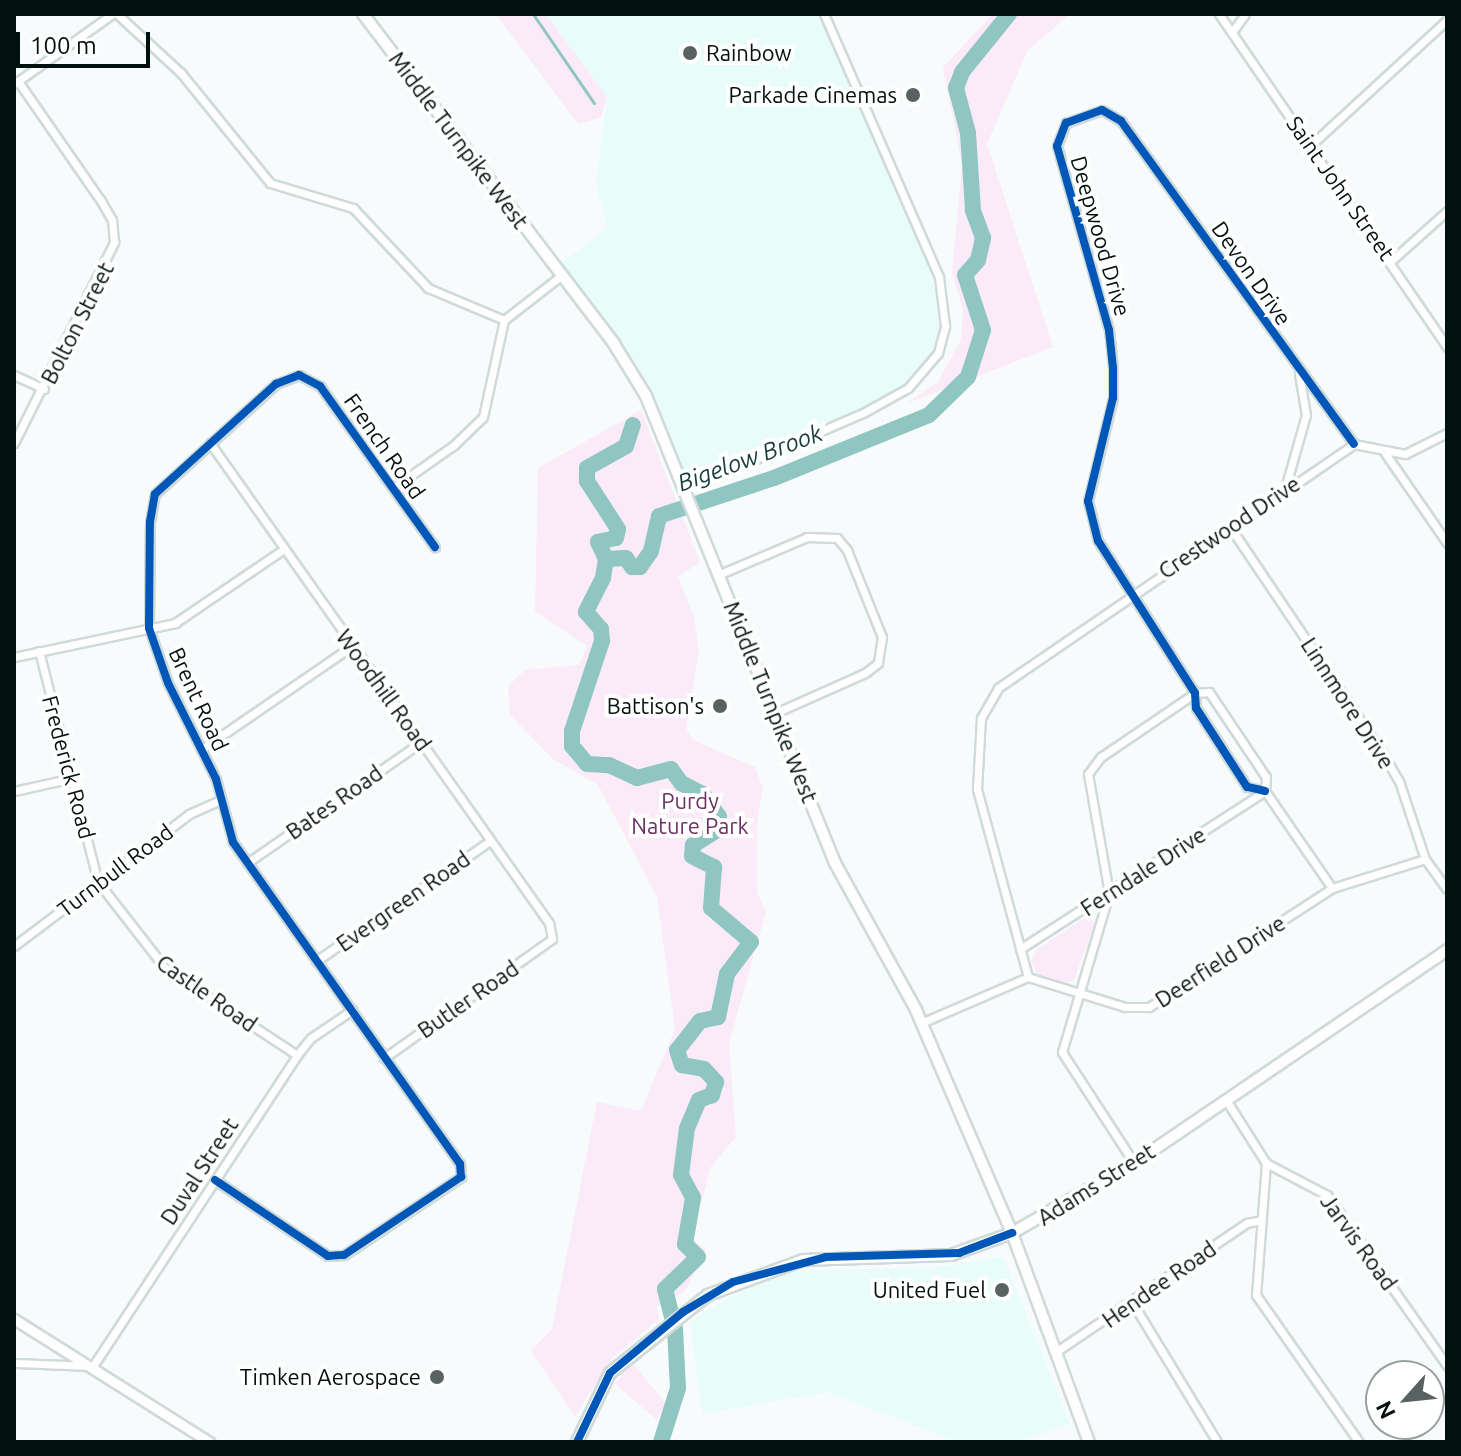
<!DOCTYPE html>
<style>
body{margin:0}
#map{position:relative;width:1461px;height:1456px;overflow:hidden;background:#f7fbfb;font-family:Ubuntu,sans-serif}
div>[style]{position:absolute}
[style*='--x']{left:calc(var(--x)*1px);top:calc(var(--y)*1px);width:calc(var(--w)*1px);rotate:calc(var(--a)*1deg)}
.built>*{inset:0;background:#e8fcf9}
.green>*{inset:0;background:#fbebf9}
.stream>*{height:3px;margin:-1.5px;padding:0 1.5px;transform-origin:1.5px;border-radius:1.5px;background:#90c6c2}
.river>*{height:16px;margin:-8px;padding:0 8px;transform-origin:8px;border-radius:8px;background:#90c6c2}
.roads{filter:drop-shadow(2px 0 #cfdad9) drop-shadow(-2px 0 #cfdad9) drop-shadow(0 2px #cfdad9) drop-shadow(0 -2px #cfdad9)}
.minor>*{height:7px;margin:-3.5px;padding:0 3.5px;transform-origin:3.5px;border-radius:3.5px;background:#fefefe}
.tertiary>*{height:9px;margin:-4.5px;padding:0 4.5px;transform-origin:4.5px;border-radius:4.5px;background:#fefefe}
.secondary>*{height:10px;margin:-5px;padding:0 5px;transform-origin:5px;border-radius:5px;background:#fefefe}
.cycleway>*{height:8px;margin:-4px;padding:0 4px;transform-origin:4px;border-radius:4px;background:#0057b8}
.dots>*{width:22px;height:22px;translate:-50% -50%;box-sizing:border-box;border:4px solid #fff;border-radius:50%}
span{translate:-50% -50%;white-space:nowrap;text-align:center;line-height:1.15;-webkit-text-stroke:8px #fff;paint-order:stroke}
.poi-label{font-size:22px;color:#02100e}
.left{translate:0 -50%;text-align:left}
.right{translate:-100% -50%;text-align:right}
.street-label{font-size:22px;color:#02100e}
.park-label{font-size:22px;color:#6b3163}
.water-label{font-size:24px;color:#193e3b;font-style:italic}
.frame{position:absolute;inset:0;border:16px solid #02100e;pointer-events:none}
.north{position:absolute;left:1365px;top:1360px;width:80px;height:80px;box-sizing:border-box;background:#fff;border:2px solid #9a9f9f;border-radius:50%;rotate:243deg;font-size:22px;font-weight:700;line-height:32px;text-align:center;color:#02100e}
.north::after{content:'';display:block;margin:auto;width:28px;height:36px;background:#586261;clip-path:polygon(50% 0,100% 100%,50% 72%,0 100%)}
.scale{position:absolute;left:16px;top:32px;width:134px;height:36px;box-sizing:border-box;border:4px solid #02100e;border-top:0;padding-left:10px;font-size:24px;line-height:28px;white-space:nowrap;color:#02100e;-webkit-text-stroke:6px #fff;paint-order:stroke}
</style>
<div id="map">
<div class="built">
<i style="clip-path:polygon(546px 14px,824px 14px,939px 277px,944px 304px,938px 353px,908px 388px,756px 459px,682px 479px,646px 396px,556px 268px,607px 228px,596px 184px,607px 97px)"></i>
<i style="clip-path:polygon(1003px 1257px,1070px 1424px,1019px 1442px,957px 1442px,828px 1392px,702px 1414px,690px 1321px,730px 1297px,793px 1271px,937px 1267px)"></i>
</div>
<div class="green">
<i style="clip-path:polygon(496px 14px,546px 14px,607px 97px,601px 118px,578px 124px)"></i>
<i style="clip-path:polygon(993px 14px,1070px 14px,1027px 51px,987px 144px,1053px 347px,905px 404px,938px 382px,961px 339px,963px 310px,952px 273px,962px 165px,943px 67px)"></i>
<i style="clip-path:polygon(641px 410px,700px 562px,678px 577px,694px 617px,699px 651px,686px 728px,693px 740px,755px 767px,763px 788px,757px 823px,757px 893px,766px 912px,729px 1043px,736px 1137px,710px 1168px,703px 1197px,684px 1234px,706px 1250px,685px 1291px,656px 1307px,660px 1318px,611px 1359px,575px 1417px,531px 1350px,552px 1329px,597px 1102px,641px 1111px,675px 1029px,657px 897px,598px 785px,553px 759px,510px 715px,508px 686px,525px 670px,579px 665px,587px 646px,535px 611px,538px 468px)"></i>
<i style="clip-path:polygon(1086px 917px,1095px 922px,1074px 980px,1064px 983px,1036px 973px,1031px 961px,1036px 950px)"></i>
<i style="clip-path:polygon(632px 1362px,666px 1404px,657px 1420px,615px 1384px)"></i>
</div>
<div class="stream">
<i style="--x:533;--y:14;--w:108;--a:55.6"></i>
</div>
<div class="river">
<i style="--x:606;--y:559;--w:19;--a:99"></i>
<i style="--x:603;--y:578;--w:38;--a:117"></i>
<i style="--x:586;--y:612;--w:23;--a:49"></i>
<i style="--x:601;--y:629;--w:12;--a:85"></i>
<i style="--x:602;--y:641;--w:95;--a:108.4"></i>
<i style="--x:572;--y:731;--w:15;--a:90"></i>
<i style="--x:572;--y:746;--w:23;--a:50"></i>
<i style="--x:587;--y:764;--w:22;--a:3"></i>
<i style="--x:609;--y:765;--w:31;--a:25"></i>
<i style="--x:637;--y:778;--w:35;--a:-15"></i>
<i style="--x:671;--y:769;--w:17;--a:54"></i>
<i style="--x:681;--y:783;--w:25;--a:27"></i>
<i style="--x:703;--y:794;--w:28;--a:55"></i>
<i style="--x:719;--y:817;--w:12;--a:90"></i>
<i style="--x:719;--y:829;--w:31;--a:148"></i>
<i style="--x:693;--y:845;--w:11;--a:95"></i>
<i style="--x:692;--y:856;--w:25;--a:27"></i>
<i style="--x:714;--y:867;--w:41;--a:94.2"></i>
<i style="--x:711;--y:908;--w:52;--a:40.4"></i>
<i style="--x:751;--y:942;--w:40;--a:127"></i>
<i style="--x:727;--y:974;--w:44;--a:101.8"></i>
<i style="--x:718;--y:1017;--w:18;--a:167"></i>
<i style="--x:700;--y:1021;--w:37;--a:128"></i>
<i style="--x:677;--y:1050;--w:16;--a:72"></i>
<i style="--x:682;--y:1065;--w:22;--a:10"></i>
<i style="--x:704;--y:1069;--w:18;--a:47"></i>
<i style="--x:716;--y:1082;--w:14;--a:107"></i>
<i style="--x:712;--y:1095;--w:14;--a:159"></i>
<i style="--x:699;--y:1100;--w:30;--a:113"></i>
<i style="--x:687;--y:1128;--w:47;--a:97.3"></i>
<i style="--x:681;--y:1175;--w:26;--a:62"></i>
<i style="--x:693;--y:1198;--w:47;--a:99.9"></i>
<i style="--x:685;--y:1244;--w:18;--a:45"></i>
<i style="--x:698;--y:1257;--w:46;--a:135.9"></i>
<i style="--x:665;--y:1289;--w:41;--a:76"></i>
<i style="--x:675;--y:1329;--w:59;--a:87.1"></i>
<i style="--x:678;--y:1388;--w:57;--a:107.5"></i>
<i style="--x:606;--y:559;--w:20;--a:-3"></i>
<i style="--x:626;--y:558;--w:11;--a:56"></i>
<i style="--x:632;--y:567;--w:8;--a:0"></i>
<i style="--x:640;--y:567;--w:19;--a:-55"></i>
<i style="--x:651;--y:551;--w:36;--a:-77"></i>
<i style="--x:659;--y:516;--w:121;--a:-18.3"></i>
<i style="--x:774;--y:478;--w:167;--a:-22.1"></i>
<i style="--x:929;--y:415;--w:54;--a:-44.3"></i>
<i style="--x:968;--y:377;--w:49;--a:-72.3"></i>
<i style="--x:983;--y:330;--w:58;--a:-108.1"></i>
<i style="--x:965;--y:275;--w:20;--a:-49"></i>
<i style="--x:978;--y:260;--w:23;--a:-77"></i>
<i style="--x:983;--y:238;--w:30;--a:-110"></i>
<i style="--x:973;--y:210;--w:77;--a:-93.7"></i>
<i style="--x:968;--y:133;--w:47;--a:-104.9"></i>
<i style="--x:956;--y:88;--w:17;--a:-69"></i>
<i style="--x:962;--y:72;--w:75;--a:-51"></i>
<i style="--x:606;--y:559;--w:19;--a:-115"></i>
<i style="--x:598;--y:542;--w:18;--a:-13"></i>
<i style="--x:616;--y:538;--w:9;--a:-77"></i>
<i style="--x:618;--y:529;--w:57;--a:-122.9"></i>
<i style="--x:587;--y:481;--w:13;--a:-90"></i>
<i style="--x:587;--y:468;--w:45;--a:-29.4"></i>
<i style="--x:626;--y:446;--w:22;--a:-72"></i>
</div>
<div class="roads">
<div class="minor">
<i style="--x:117;--y:14;--w:87;--a:42.7"></i>
<i style="--x:181;--y:73;--w:141;--a:51"></i>
<i style="--x:270;--y:183;--w:87;--a:16.8"></i>
<i style="--x:353;--y:208;--w:110;--a:46.8"></i>
<i style="--x:428;--y:288;--w:82;--a:22.8"></i>
<i style="--x:1219;--y:14;--w:404;--a:55.6"></i>
<i style="--x:1232;--y:32;--w:22;--a:-54"></i>
<i style="--x:14;--y:84;--w:120;--a:-35.5"></i>
<i style="--x:1311;--y:145;--w:185;--a:-42.6"></i>
<i style="--x:1391;--y:261;--w:75;--a:-41.8"></i>
<i style="--x:14;--y:375;--w:33;--a:25"></i>
<i style="--x:14;--y:443;--w:225;--a:-63.5"></i>
<i style="--x:114;--y:242;--w:22;--a:-95"></i>
<i style="--x:112;--y:220;--w:22;--a:-120"></i>
<i style="--x:101;--y:201;--w:146;--a:-124.7"></i>
<i style="--x:210;--y:443;--w:588;--a:54.77"></i>
<i style="--x:549;--y:923;--w:16;--a:79"></i>
<i style="--x:552;--y:939;--w:206;--a:144.7"></i>
<i style="--x:1354;--y:444;--w:52;--a:11.1"></i>
<i style="--x:1405;--y:454;--w:47;--a:-26.6"></i>
<i style="--x:1385;--y:453;--w:109;--a:55.4"></i>
<i style="--x:682;--y:479;--w:77;--a:-15.1"></i>
<i style="--x:756;--y:459;--w:116;--a:-23.3"></i>
<i style="--x:863;--y:413;--w:51;--a:-29.1"></i>
<i style="--x:908;--y:388;--w:46;--a:-49.4"></i>
<i style="--x:938;--y:353;--w:28;--a:-75"></i>
<i style="--x:945;--y:326;--w:49;--a:-97"></i>
<i style="--x:939;--y:277;--w:287;--a:-113.6"></i>
<i style="--x:1286;--y:485;--w:73;--a:-74.1"></i>
<i style="--x:1306;--y:415;--w:42;--a:-99.7"></i>
<i style="--x:393;--y:488;--w:75;--a:-35.2"></i>
<i style="--x:454;--y:445;--w:40;--a:-44"></i>
<i style="--x:483;--y:417;--w:99;--a:-77.8"></i>
<i style="--x:504;--y:320;--w:73;--a:-37.8"></i>
<i style="--x:1230;--y:527;--w:272;--a:56"></i>
<i style="--x:1382;--y:752;--w:34;--a:60"></i>
<i style="--x:1399;--y:781;--w:82;--a:71.6"></i>
<i style="--x:1425;--y:859;--w:37;--a:54"></i>
<i style="--x:720;--y:574;--w:95;--a:-23"></i>
<i style="--x:807;--y:537;--w:30;--a:2"></i>
<i style="--x:837;--y:538;--w:16;--a:50"></i>
<i style="--x:847;--y:550;--w:94;--a:68.1"></i>
<i style="--x:882;--y:637;--w:26;--a:99"></i>
<i style="--x:878;--y:663;--w:16;--a:142"></i>
<i style="--x:865;--y:673;--w:98;--a:156"></i>
<i style="--x:39;--y:651;--w:238;--a:75.7"></i>
<i style="--x:98;--y:882;--w:109;--a:52.1"></i>
<i style="--x:165;--y:968;--w:158;--a:33.4"></i>
<i style="--x:14;--y:657;--w:165;--a:-11.9"></i>
<i style="--x:175;--y:623;--w:132;--a:-34.2"></i>
<i style="--x:1195;--y:693;--w:14;--a:-4"></i>
<i style="--x:1209;--y:692;--w:102;--a:56.2"></i>
<i style="--x:1266;--y:777;--w:14;--a:94"></i>
<i style="--x:1265;--y:791;--w:118;--a:55.4"></i>
<i style="--x:202;--y:749;--w:182;--a:-34.5"></i>
<i style="--x:14;--y:791;--w:55;--a:-12.5"></i>
<i style="--x:1265;--y:791;--w:18;--a:-167"></i>
<i style="--x:1247;--y:787;--w:94;--a:-122.8"></i>
<i style="--x:1196;--y:708;--w:15;--a:-94"></i>
<i style="--x:1195;--y:693;--w:180;--a:-122.5"></i>
<i style="--x:1098;--y:541;--w:41;--a:-104"></i>
<i style="--x:1088;--y:501;--w:106;--a:-76.4"></i>
<i style="--x:1113;--y:398;--w:30;--a:-90"></i>
<i style="--x:1113;--y:368;--w:38;--a:-96"></i>
<i style="--x:1109;--y:330;--w:191;--a:-105.8"></i>
<i style="--x:1057;--y:146;--w:25;--a:-69"></i>
<i style="--x:1066;--y:123;--w:38;--a:-20"></i>
<i style="--x:1102;--y:110;--w:22;--a:30"></i>
<i style="--x:1121;--y:121;--w:398;--a:54.2"></i>
<i style="--x:247;--y:863;--w:212;--a:-34.8"></i>
<i style="--x:14;--y:946;--w:219;--a:-37"></i>
<i style="--x:189;--y:814;--w:34;--a:-24"></i>
<i style="--x:1020;--y:949;--w:292;--a:-32.8"></i>
<i style="--x:316;--y:961;--w:211;--a:-34.6"></i>
<i style="--x:1028;--y:977;--w:195;--a:-105.2"></i>
<i style="--x:977;--y:789;--w:71;--a:-86.8"></i>
<i style="--x:981;--y:718;--w:34;--a:-60"></i>
<i style="--x:998;--y:688;--w:432;--a:-34.4"></i>
<i style="--x:921;--y:1023;--w:116;--a:-23.3"></i>
<i style="--x:1028;--y:977;--w:102;--a:17.2"></i>
<i style="--x:1125;--y:1007;--w:24;--a:0"></i>
<i style="--x:1149;--y:1007;--w:218;--a:-33"></i>
<i style="--x:1332;--y:888;--w:97;--a:-17.3"></i>
<i style="--x:1226;--y:1100;--w:75;--a:57.6"></i>
<i style="--x:1266;--y:1163;--w:69;--a:27.7"></i>
<i style="--x:1327;--y:1195;--w:209;--a:54.9"></i>
<i style="--x:1134;--y:1163;--w:132;--a:-123"></i>
<i style="--x:1062;--y:1052;--w:166;--a:-73.5"></i>
<i style="--x:1109;--y:893;--w:121;--a:-100"></i>
<i style="--x:1088;--y:774;--w:21;--a:-53"></i>
<i style="--x:1101;--y:757;--w:114;--a:-34.2"></i>
<i style="--x:1266;--y:1163;--w:132;--a:94.3"></i>
<i style="--x:1256;--y:1295;--w:179;--a:55"></i>
<i style="--x:215;--y:1180;--w:136;--a:33.9"></i>
<i style="--x:328;--y:1256;--w:16;--a:-4"></i>
<i style="--x:344;--y:1255;--w:141;--a:-33.7"></i>
<i style="--x:461;--y:1177;--w:13;--a:-94"></i>
<i style="--x:460;--y:1164;--w:394;--a:-125.2"></i>
<i style="--x:233;--y:842;--w:65;--a:-105.1"></i>
<i style="--x:216;--y:779;--w:107;--a:-116.6"></i>
<i style="--x:168;--y:683;--w:58;--a:-109.1"></i>
<i style="--x:149;--y:628;--w:106;--a:-89.5"></i>
<i style="--x:150;--y:522;--w:28;--a:-80"></i>
<i style="--x:155;--y:494;--w:164;--a:-42.3"></i>
<i style="--x:276;--y:384;--w:25;--a:-21"></i>
<i style="--x:299;--y:375;--w:24;--a:28"></i>
<i style="--x:320;--y:386;--w:198;--a:54.5"></i>
<i style="--x:1132;--y:1302;--w:164;--a:58.7"></i>
<i style="--x:1057;--y:1351;--w:229;--a:-34"></i>
<i style="--x:1247;--y:1223;--w:14;--a:-12"></i>
<i style="--x:14;--y:1363;--w:79;--a:2.2"></i>
<i style="--x:93;--y:1366;--w:372;--a:-56.7"></i>
<i style="--x:297;--y:1055;--w:22;--a:-51"></i>
<i style="--x:311;--y:1038;--w:50;--a:-34.3"></i>
</div>
<div class="tertiary">
<i style="--x:14;--y:1319;--w:231;--a:32.2"></i>
</div>
<div class="secondary">
<i style="--x:363;--y:14;--w:415;--a:52.7"></i>
<i style="--x:614;--y:344;--w:61;--a:58.4"></i>
<i style="--x:646;--y:396;--w:504;--a:67.97"></i>
<i style="--x:835;--y:863;--w:168;--a:61.1"></i>
<i style="--x:916;--y:1010;--w:243;--a:66.7"></i>
<i style="--x:1012;--y:1233;--w:223;--a:69.8"></i>
<i style="--x:577;--y:1442;--w:76;--a:-64.4"></i>
<i style="--x:610;--y:1373;--w:125;--a:-38.5"></i>
<i style="--x:708;--y:1295;--w:101;--a:-20.2"></i>
<i style="--x:803;--y:1260;--w:148;--a:-1.9"></i>
<i style="--x:951;--y:1255;--w:65;--a:-19.8"></i>
<i style="--x:1012;--y:1233;--w:141;--a:-29.8"></i>
<i style="--x:1134;--y:1163;--w:379;--a:-34.2"></i>
</div>
</div>
<div class="cycleway">
<i style="--x:1265;--y:791;--w:18;--a:-167"></i>
<i style="--x:1247;--y:787;--w:94;--a:-122.8"></i>
<i style="--x:1196;--y:708;--w:15;--a:-94"></i>
<i style="--x:1195;--y:693;--w:180;--a:-122.5"></i>
<i style="--x:1098;--y:541;--w:41;--a:-104"></i>
<i style="--x:1088;--y:501;--w:106;--a:-76.4"></i>
<i style="--x:1113;--y:398;--w:30;--a:-90"></i>
<i style="--x:1113;--y:368;--w:38;--a:-96"></i>
<i style="--x:1109;--y:330;--w:191;--a:-105.8"></i>
<i style="--x:1057;--y:146;--w:25;--a:-69"></i>
<i style="--x:1066;--y:123;--w:38;--a:-20"></i>
<i style="--x:1102;--y:110;--w:22;--a:30"></i>
<i style="--x:1121;--y:121;--w:398;--a:54.2"></i>
<i style="--x:215;--y:1180;--w:136;--a:33.9"></i>
<i style="--x:328;--y:1256;--w:16;--a:-4"></i>
<i style="--x:344;--y:1255;--w:141;--a:-33.7"></i>
<i style="--x:461;--y:1177;--w:13;--a:-94"></i>
<i style="--x:460;--y:1164;--w:394;--a:-125.2"></i>
<i style="--x:233;--y:842;--w:65;--a:-105.1"></i>
<i style="--x:216;--y:779;--w:107;--a:-116.6"></i>
<i style="--x:168;--y:683;--w:58;--a:-109.1"></i>
<i style="--x:149;--y:628;--w:106;--a:-89.5"></i>
<i style="--x:150;--y:522;--w:28;--a:-80"></i>
<i style="--x:155;--y:494;--w:164;--a:-42.3"></i>
<i style="--x:276;--y:384;--w:25;--a:-21"></i>
<i style="--x:299;--y:375;--w:24;--a:28"></i>
<i style="--x:320;--y:386;--w:198;--a:54.5"></i>
<i style="--x:577;--y:1442;--w:76;--a:-64.4"></i>
<i style="--x:610;--y:1373;--w:95;--a:-39.9"></i>
<i style="--x:683;--y:1312;--w:58;--a:-31"></i>
<i style="--x:733;--y:1282;--w:96;--a:-15"></i>
<i style="--x:826;--y:1257;--w:133;--a:-1.7"></i>
<i style="--x:959;--y:1253;--w:57;--a:-20.7"></i>
</div>
<div class="dots">
<i style="left:690px;top:53px;background:#586261"></i>
<i style="left:913px;top:95px;background:#586261"></i>
<i style="left:720px;top:706px;background:#586261"></i>
<i style="left:1002px;top:1290px;background:#586261"></i>
<i style="left:437px;top:1377px;background:#586261"></i>
</div>
<div class="poi-label">
<span class="left" style="left:706px;top:53px">Rainbow</span>
<span class="right" style="left:897px;top:95px">Parkade Cinemas</span>
<span class="right" style="left:704px;top:706px">Battison's</span>
<span class="right" style="left:986px;top:1290px">United Fuel</span>
<span class="right" style="left:421px;top:1377px">Timken Aerospace</span>
</div>
<div class="street-label">
<span style="left:459px;top:140px;rotate:53deg">Middle Turnpike West</span>
<span style="left:1341px;top:188px;rotate:55deg">Saint John Street</span>
<span style="left:1101px;top:236px;rotate:74deg">Deepwood Drive</span>
<span style="left:1252px;top:273px;rotate:55deg">Devon Drive</span>
<span style="left:77px;top:323px;rotate:-63deg">Bolton Street</span>
<span style="left:385px;top:446px;rotate:55deg">French Road</span>
<span style="left:1229px;top:527px;rotate:-34deg">Crestwood Drive</span>
<span style="left:384px;top:690px;rotate:54deg">Woodhill Road</span>
<span style="left:199px;top:699px;rotate:65deg">Brent Road</span>
<span style="left:771px;top:702px;rotate:68deg">Middle Turnpike West</span>
<span style="left:1348px;top:703px;rotate:57deg">Linnmore Drive</span>
<span style="left:69px;top:767px;rotate:75deg">Frederick Road</span>
<span style="left:334px;top:802px;rotate:-35deg">Bates Road</span>
<span style="left:115px;top:870px;rotate:-37deg">Turnbull Road</span>
<span style="left:1143px;top:871px;rotate:-33deg">Ferndale Drive</span>
<span style="left:403px;top:901px;rotate:-35deg">Evergreen Road</span>
<span style="left:1220px;top:961px;rotate:-33deg">Deerfield Drive</span>
<span style="left:207px;top:993px;rotate:35deg">Castle Road</span>
<span style="left:468px;top:999px;rotate:-35deg">Butler Road</span>
<span style="left:199px;top:1171px;rotate:-57deg">Duval Street</span>
<span style="left:1096px;top:1184px;rotate:-32deg">Adams Street</span>
<span style="left:1359px;top:1242px;rotate:54deg">Jarvis Road</span>
<span style="left:1159px;top:1284px;rotate:-35deg">Hendee Road</span>
</div>
<div class="park-label">
<span style="left:690px;top:813px">Purdy<br>Nature Park</span>
</div>
<div class="water-label">
<span style="left:750px;top:458px;rotate:-20deg">Bigelow Brook</span>
</div>
<div class="frame"></div>
<div class="north">N</div>
<div class="scale">100 m</div>
</div>
